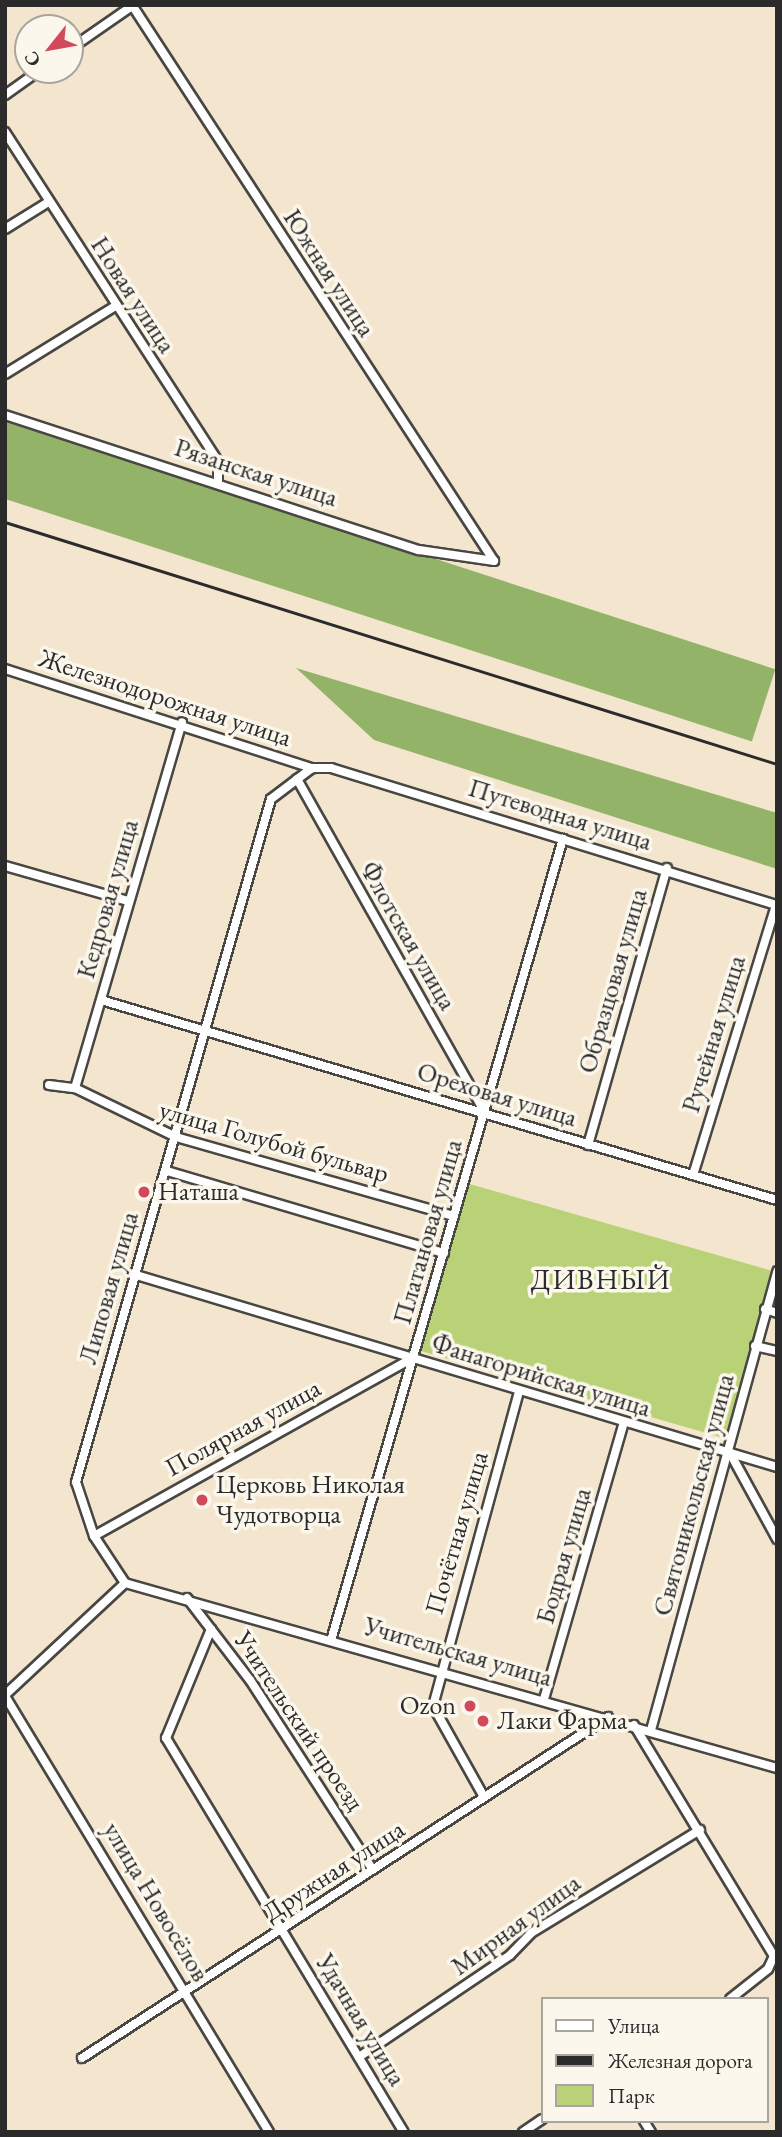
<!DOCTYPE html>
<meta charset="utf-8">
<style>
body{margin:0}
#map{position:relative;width:782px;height:2137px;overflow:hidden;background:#f4e6ce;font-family:"EB Garamond",serif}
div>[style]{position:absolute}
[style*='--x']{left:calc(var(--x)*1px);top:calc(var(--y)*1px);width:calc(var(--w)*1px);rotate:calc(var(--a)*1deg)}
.green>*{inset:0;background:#bad277;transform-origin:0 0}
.forest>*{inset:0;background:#93b468;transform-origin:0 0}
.roads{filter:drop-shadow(2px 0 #494743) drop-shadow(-2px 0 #494743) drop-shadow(0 2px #494743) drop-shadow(0 -2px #494743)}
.street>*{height:8px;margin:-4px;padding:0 4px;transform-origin:4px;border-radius:4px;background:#fff}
.rail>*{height:2.5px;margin:-1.25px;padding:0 1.25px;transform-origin:1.25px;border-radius:1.25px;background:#2b2b2b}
.dots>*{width:19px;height:19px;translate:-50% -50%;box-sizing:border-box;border:4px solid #fbf7ec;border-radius:50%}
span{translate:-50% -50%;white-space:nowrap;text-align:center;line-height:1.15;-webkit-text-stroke:7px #fbf7ec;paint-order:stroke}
.street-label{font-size:26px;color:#2b2b2b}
.poi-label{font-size:26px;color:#2b2b2b}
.left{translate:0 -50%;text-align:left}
.right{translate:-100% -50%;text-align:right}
.neighbourhood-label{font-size:28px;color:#2b2b2b;letter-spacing:2px}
.frame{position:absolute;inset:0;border:7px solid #2b2b2b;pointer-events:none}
.legend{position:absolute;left:541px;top:1997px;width:228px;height:126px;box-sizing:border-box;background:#fbf7ec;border:2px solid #a8a59f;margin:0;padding:9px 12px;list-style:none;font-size:21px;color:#2b2b2b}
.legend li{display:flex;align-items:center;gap:14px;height:35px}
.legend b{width:35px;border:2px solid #a8a59f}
.north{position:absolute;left:14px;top:14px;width:70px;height:70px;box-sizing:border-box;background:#fbf7ec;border:2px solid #a8a59f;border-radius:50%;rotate:239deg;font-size:19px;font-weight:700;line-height:28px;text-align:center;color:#2b2b2b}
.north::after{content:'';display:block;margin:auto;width:24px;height:32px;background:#d1495b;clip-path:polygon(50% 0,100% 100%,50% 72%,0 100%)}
</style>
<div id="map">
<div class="green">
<i style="left:466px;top:1183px;width:319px;height:174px;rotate:16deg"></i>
</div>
<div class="forest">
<i style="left:5px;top:419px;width:810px;height:76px;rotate:18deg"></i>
<i style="clip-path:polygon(296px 668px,777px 813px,777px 869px,374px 740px)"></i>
</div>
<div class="roads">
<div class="street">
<i style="--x:132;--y:5;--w:663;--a:56.93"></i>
<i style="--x:70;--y:49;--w:75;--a:-34.7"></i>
<i style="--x:5;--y:95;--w:43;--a:-35.5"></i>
<i style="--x:5;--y:132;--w:392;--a:57.1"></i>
<i style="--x:218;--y:461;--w:21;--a:90"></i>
<i style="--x:5;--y:229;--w:49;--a:-31.8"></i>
<i style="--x:5;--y:374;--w:128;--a:-31.6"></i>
<i style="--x:5;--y:415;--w:435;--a:18.1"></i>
<i style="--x:419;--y:550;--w:76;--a:8.3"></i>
<i style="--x:5;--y:669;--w:323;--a:17.9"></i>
<i style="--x:297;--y:779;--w:382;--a:60.6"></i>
<i style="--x:5;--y:866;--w:128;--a:15.9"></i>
<i style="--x:101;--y:1000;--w:705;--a:16.48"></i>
<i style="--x:49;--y:1085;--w:26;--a:7"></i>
<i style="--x:75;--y:1088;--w:112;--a:25.9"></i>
<i style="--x:176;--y:1137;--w:289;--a:15.9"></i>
<i style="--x:75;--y:1088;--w:381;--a:-73.7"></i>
<i style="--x:588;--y:1145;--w:288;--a:-74.1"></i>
<i style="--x:167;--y:1171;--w:289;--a:16.5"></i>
<i style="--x:693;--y:1175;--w:282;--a:-72.9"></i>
<i style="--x:133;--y:1274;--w:672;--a:16.68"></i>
<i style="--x:765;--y:1309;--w:13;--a:18"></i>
<i style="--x:755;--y:1346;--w:23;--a:13"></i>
<i style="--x:730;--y:1453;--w:98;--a:61.3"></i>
<i style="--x:94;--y:1536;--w:364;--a:-29.2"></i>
<i style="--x:125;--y:1583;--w:56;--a:-123.4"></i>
<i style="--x:94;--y:1536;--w:57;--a:-108.4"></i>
<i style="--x:76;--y:1482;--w:710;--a:-74.07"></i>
<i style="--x:271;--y:799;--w:51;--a:-37.1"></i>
<i style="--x:312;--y:768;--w:19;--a:0"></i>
<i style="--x:331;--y:768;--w:467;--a:17.1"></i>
<i style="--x:125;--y:1583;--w:678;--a:15.84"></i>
<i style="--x:187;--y:1598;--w:103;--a:52.5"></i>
<i style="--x:250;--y:1680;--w:226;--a:57.1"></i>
<i style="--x:211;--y:1629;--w:118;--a:112.4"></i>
<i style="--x:166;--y:1738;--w:460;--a:58.9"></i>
<i style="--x:332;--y:1637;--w:831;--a:-73.86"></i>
<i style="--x:5;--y:1695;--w:164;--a:-43"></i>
<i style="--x:5;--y:1696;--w:510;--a:58.8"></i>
<i style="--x:544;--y:1699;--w:284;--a:-73.9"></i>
<i style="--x:634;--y:1725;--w:270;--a:58.8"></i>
<i style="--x:774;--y:1956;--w:14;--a:115"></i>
<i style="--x:768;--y:1969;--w:48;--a:141.7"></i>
<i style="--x:651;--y:1730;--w:476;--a:-74.6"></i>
<i style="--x:484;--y:1797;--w:104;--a:-119.3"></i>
<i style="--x:433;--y:1706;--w:326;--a:-74.7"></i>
<i style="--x:359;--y:2057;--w:182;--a:-34"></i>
<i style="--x:510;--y:1955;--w:30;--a:-46"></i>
<i style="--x:531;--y:1933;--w:198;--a:-31.4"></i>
<i style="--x:82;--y:2058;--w:627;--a:-32.95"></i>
<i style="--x:644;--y:2121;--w:13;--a:58"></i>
<i style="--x:523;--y:2132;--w:23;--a:-34"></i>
</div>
</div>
<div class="rail">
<i style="--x:5;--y:522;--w:809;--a:17.4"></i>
</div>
<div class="dots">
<i style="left:144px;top:1192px;background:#d1495b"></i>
<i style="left:202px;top:1500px;background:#d1495b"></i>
<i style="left:470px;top:1706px;background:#d1495b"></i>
<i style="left:483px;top:1721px;background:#d1495b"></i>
</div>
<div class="street-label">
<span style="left:329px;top:273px;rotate:57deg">Южная улица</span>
<span style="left:133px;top:295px;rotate:57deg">Новая улица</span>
<span style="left:256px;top:473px;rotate:18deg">Рязанская улица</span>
<span style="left:165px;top:698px;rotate:18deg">Железнодорожная улица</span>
<span style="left:560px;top:815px;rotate:17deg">Путеводная улица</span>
<span style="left:108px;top:899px;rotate:-74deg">Кедровая улица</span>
<span style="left:408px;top:936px;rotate:60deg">Флотская улица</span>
<span style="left:613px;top:981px;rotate:-74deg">Образцовая улица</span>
<span style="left:714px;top:1034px;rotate:-73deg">Ручейная улица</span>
<span style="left:497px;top:1095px;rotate:17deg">Ореховая улица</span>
<span style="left:274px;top:1142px;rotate:16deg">улица Голубой бульвар</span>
<span style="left:428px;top:1232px;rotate:-74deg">Платановая улица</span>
<span style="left:109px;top:1288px;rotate:-74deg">Липовая улица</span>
<span style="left:541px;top:1376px;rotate:17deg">Фанагорийская улица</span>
<span style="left:243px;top:1428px;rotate:-29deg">Полярная улица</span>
<span style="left:694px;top:1495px;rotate:-75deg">Святоникольская улица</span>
<span style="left:457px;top:1533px;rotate:-74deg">Почётная улица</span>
<span style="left:564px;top:1556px;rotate:-74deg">Бодрая улица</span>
<span style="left:458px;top:1652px;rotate:16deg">Учительская улица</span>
<span style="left:299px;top:1721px;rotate:56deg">Учительский проезд</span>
<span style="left:334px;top:1871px;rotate:-33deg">Дружная улица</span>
<span style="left:156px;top:1902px;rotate:59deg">улица Новосёлов</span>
<span style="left:516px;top:1925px;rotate:-36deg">Мирная улица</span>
<span style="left:361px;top:2020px;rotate:59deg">Удачная улица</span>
</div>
<div class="poi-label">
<span class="left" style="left:158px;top:1192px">Наташа</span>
<span class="left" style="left:216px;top:1500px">Церковь Николая<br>Чудотворца</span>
<span class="right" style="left:456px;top:1706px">Ozon</span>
<span class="left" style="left:497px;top:1721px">Лаки Фарма</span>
</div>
<div class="neighbourhood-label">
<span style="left:601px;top:1279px">ДИВНЫЙ</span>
</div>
<div class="frame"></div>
<ul class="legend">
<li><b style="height:9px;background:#fff"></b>Улица</li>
<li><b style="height:9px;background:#2b2b2b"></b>Железная дорога</li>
<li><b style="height:19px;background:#bad277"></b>Парк</li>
</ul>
<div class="north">С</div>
</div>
